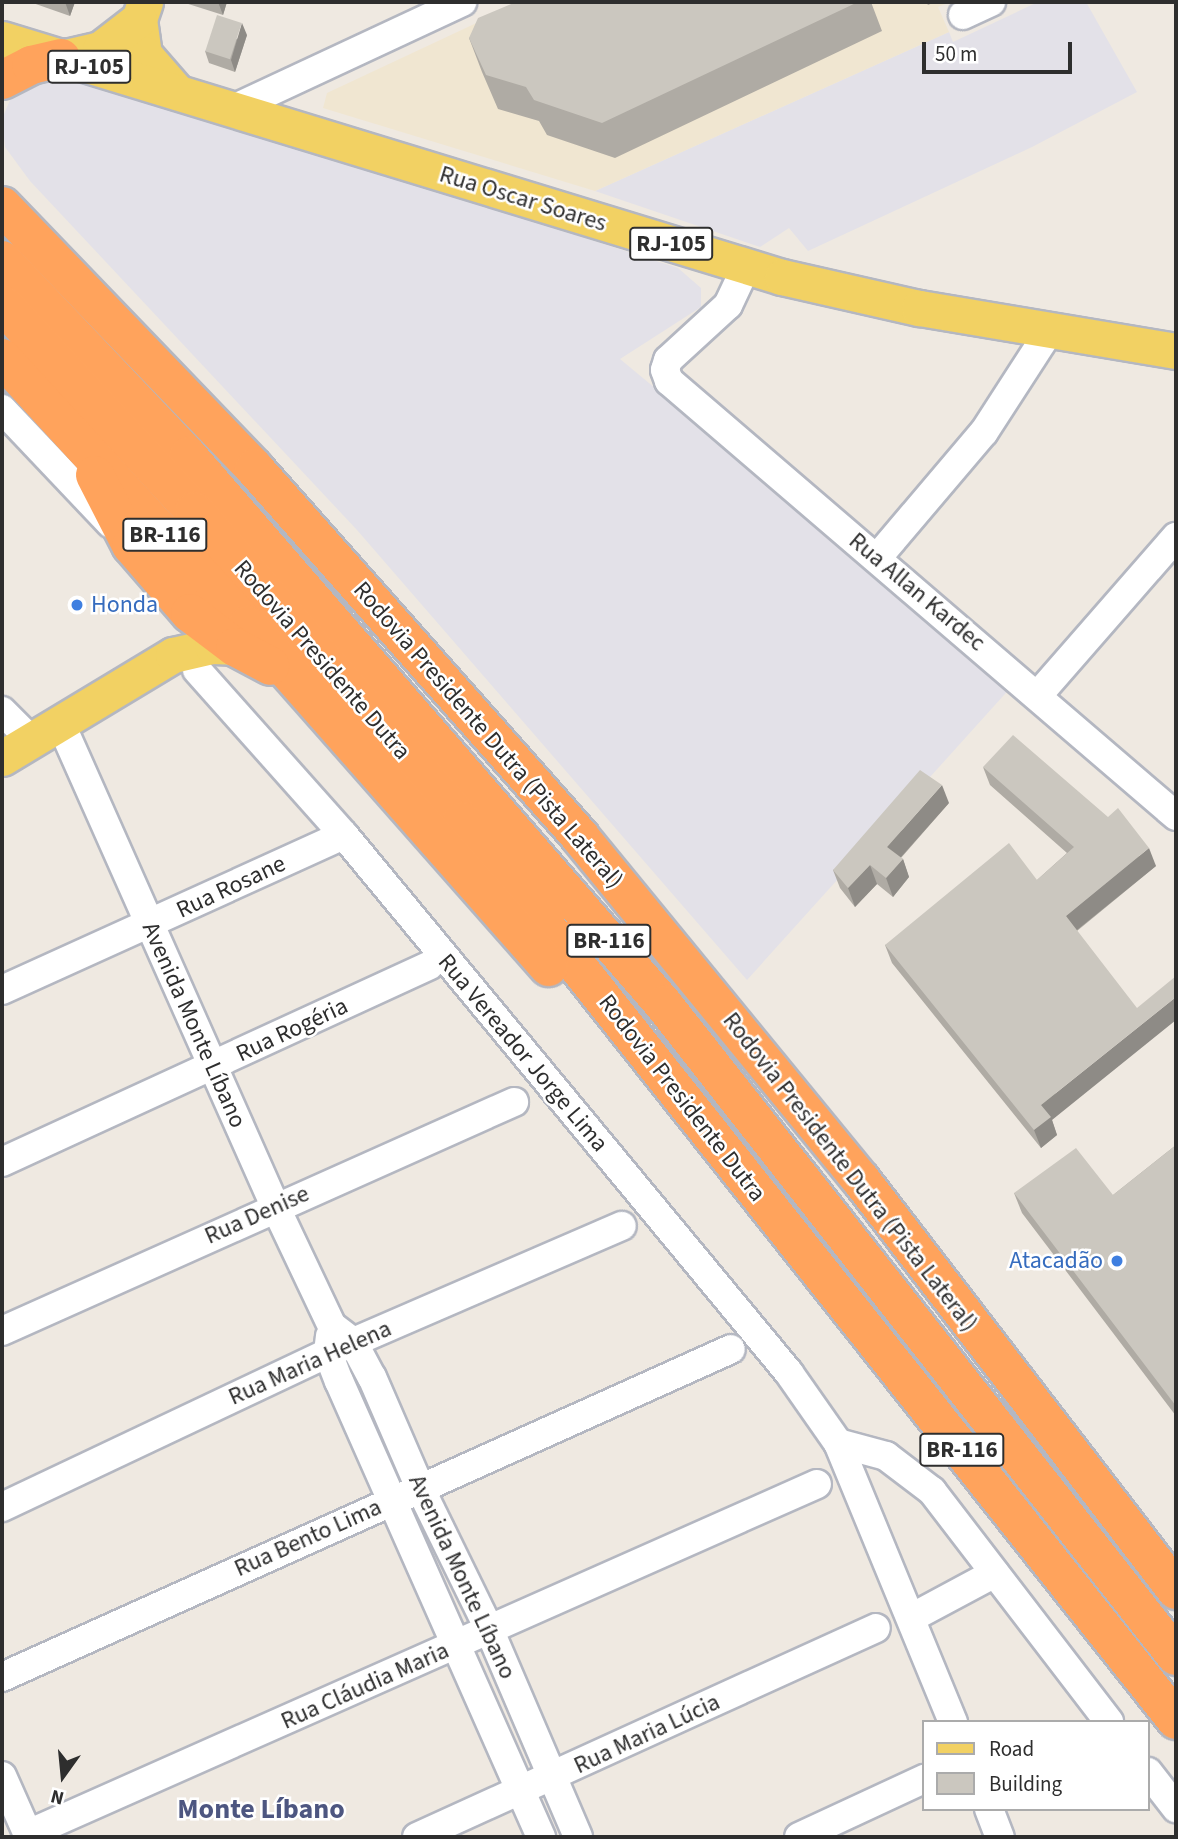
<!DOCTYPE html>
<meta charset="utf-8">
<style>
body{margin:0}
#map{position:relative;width:1178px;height:1839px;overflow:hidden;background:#efe9e1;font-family:"Source Sans 3",sans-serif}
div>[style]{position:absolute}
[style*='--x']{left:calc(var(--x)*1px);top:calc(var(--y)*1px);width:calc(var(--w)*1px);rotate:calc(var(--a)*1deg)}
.industrial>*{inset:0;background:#e3e1e8}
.education>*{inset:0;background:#f0e6d1}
.roads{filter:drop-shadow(2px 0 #b4b7c1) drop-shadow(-2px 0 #b4b7c1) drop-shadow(0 2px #b4b7c1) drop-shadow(0 -2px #b4b7c1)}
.minor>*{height:28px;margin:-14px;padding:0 14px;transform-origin:14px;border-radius:14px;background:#fff}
.major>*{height:35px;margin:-17.5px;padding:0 17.5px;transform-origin:17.5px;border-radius:17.5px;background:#f2d163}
.highway>*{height:38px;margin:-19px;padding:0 19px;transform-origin:19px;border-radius:19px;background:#ffa35c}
.wall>*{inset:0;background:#afaba4}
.shaded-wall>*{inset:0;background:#8e8b86}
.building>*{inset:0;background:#cbc7bf;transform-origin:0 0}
.dots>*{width:19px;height:19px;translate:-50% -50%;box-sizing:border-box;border:4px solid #fff;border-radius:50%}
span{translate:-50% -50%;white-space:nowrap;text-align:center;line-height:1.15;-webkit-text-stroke:5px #fff;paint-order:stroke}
.shield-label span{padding:2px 5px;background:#fff;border:2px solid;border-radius:5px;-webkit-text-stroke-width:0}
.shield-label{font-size:23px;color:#2e2e2e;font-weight:700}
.street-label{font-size:24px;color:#2e2e2e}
.shop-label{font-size:24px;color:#366cbe}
.left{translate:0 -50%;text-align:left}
.right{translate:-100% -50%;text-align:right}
.quarter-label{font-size:28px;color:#4d5680;font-weight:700}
.frame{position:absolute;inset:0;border:4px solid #2e2e2e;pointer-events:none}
.legend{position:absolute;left:922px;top:1720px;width:228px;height:91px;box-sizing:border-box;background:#fff;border:2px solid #ababab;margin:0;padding:9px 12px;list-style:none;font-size:21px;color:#2e2e2e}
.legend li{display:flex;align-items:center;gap:14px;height:35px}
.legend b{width:35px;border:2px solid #ababab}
.north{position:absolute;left:28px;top:1741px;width:70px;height:70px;-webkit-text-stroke:5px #fff;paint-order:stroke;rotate:195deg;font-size:19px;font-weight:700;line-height:28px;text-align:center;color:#2e2e2e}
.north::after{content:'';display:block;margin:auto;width:24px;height:32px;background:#2e2e2e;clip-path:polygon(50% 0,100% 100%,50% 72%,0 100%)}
.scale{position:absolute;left:922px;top:42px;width:150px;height:32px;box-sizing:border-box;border:4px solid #2e2e2e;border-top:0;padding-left:9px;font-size:21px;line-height:24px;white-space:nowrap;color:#2e2e2e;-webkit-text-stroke:5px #fff;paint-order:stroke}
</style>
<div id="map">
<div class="industrial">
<i style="clip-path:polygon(1038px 2px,1086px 2px,1137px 92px,1032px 147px,808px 251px,789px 228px,760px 247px,595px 191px,949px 32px,953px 42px)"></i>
<i style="clip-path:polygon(36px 76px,85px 76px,678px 268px,701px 288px,701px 307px,620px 359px,1013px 685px,747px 980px,357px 530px,30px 181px,5px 147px,2px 119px,13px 93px)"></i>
</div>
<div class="education">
<i style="clip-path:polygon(521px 2px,950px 2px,938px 7px,949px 32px,595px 191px,323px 108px,327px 93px)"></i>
</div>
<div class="roads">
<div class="minor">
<i style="--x:963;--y:15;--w:31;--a:-25"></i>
<i style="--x:233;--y:109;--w:253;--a:-25"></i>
<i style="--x:746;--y:267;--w:42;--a:115.3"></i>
<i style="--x:728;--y:305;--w:81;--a:137.5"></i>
<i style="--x:668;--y:360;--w:10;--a:107"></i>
<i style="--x:665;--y:370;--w:12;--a:70"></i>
<i style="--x:669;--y:381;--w:668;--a:40.63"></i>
<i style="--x:2;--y:409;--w:158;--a:46.5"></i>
<i style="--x:877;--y:558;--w:165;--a:-49.7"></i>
<i style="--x:984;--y:432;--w:121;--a:-57.1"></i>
<i style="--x:197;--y:670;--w:221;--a:48.3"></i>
<i style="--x:344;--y:835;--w:698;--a:50.4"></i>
<i style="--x:789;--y:1373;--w:85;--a:55"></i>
<i style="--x:838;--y:1443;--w:302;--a:67.6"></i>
<i style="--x:1038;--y:695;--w:210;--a:-48.9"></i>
<i style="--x:2;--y:711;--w:41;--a:45"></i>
<i style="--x:60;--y:722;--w:530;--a:66.05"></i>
<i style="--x:275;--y:1206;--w:133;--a:64.6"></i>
<i style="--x:332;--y:1326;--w:26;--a:37"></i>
<i style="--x:353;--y:1342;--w:40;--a:62"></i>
<i style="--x:372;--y:1377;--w:121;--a:66.6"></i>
<i style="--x:420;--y:1488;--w:157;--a:63.9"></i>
<i style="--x:489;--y:1629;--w:226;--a:66.8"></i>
<i style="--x:2;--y:990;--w:375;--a:-24.4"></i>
<i style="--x:2;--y:1162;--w:470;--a:-24.7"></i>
<i style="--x:2;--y:1331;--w:561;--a:-24.1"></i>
<i style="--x:330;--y:1336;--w:17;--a:97"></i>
<i style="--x:328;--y:1353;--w:30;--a:69"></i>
<i style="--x:339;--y:1381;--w:499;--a:66.1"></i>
<i style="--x:838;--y:1443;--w:50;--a:15.2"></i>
<i style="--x:886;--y:1456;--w:58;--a:37.3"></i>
<i style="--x:932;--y:1491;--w:291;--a:52.5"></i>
<i style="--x:2;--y:1507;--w:361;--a:-25.3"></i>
<i style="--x:328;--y:1353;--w:320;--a:-23.4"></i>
<i style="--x:911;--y:1618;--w:95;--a:-28.2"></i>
<i style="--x:2;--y:1677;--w:799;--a:-24.22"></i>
<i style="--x:1148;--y:1772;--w:46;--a:52.1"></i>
<i style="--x:2;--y:1776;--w:67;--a:66.1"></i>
<i style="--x:989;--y:1809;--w:30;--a:69"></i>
<i style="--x:28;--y:1834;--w:863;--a:-23.92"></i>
<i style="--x:417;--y:1837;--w:504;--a:-24.48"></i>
<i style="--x:799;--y:1837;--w:138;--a:-24.9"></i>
</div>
<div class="major">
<i style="--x:145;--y:2;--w:18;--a:109"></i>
<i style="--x:139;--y:19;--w:35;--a:82"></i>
<i style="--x:144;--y:54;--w:50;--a:49"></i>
<i style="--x:2;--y:39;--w:816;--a:16.97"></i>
<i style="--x:782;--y:277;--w:140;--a:12.8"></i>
<i style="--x:919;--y:308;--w:261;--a:9.5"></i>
<i style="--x:61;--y:58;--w:40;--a:-13"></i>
<i style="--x:100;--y:49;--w:49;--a:-37.6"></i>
<i style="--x:2;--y:758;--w:200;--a:-31.1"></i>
<i style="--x:173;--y:655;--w:40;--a:-13"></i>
<i style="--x:212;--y:646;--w:23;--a:2"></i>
</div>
<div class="highway">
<i style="--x:2;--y:80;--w:33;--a:-27"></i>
<i style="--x:31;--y:65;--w:31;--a:-13"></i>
<i style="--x:2;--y:206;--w:364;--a:46.1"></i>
<i style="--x:254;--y:468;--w:492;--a:48.5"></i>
<i style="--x:580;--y:837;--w:443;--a:50.7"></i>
<i style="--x:861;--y:1180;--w:517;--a:52.47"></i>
<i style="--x:2;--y:260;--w:270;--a:46.5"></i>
<i style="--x:188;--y:456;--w:727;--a:49.07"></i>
<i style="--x:664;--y:1005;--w:828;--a:51.82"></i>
<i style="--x:2;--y:304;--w:282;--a:47.2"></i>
<i style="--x:194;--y:511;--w:410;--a:49.2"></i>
<i style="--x:462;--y:821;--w:1148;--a:51.54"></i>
<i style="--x:2;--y:358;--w:362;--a:47.5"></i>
<i style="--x:247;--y:625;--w:456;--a:48.6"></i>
<i style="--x:95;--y:475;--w:79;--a:62.8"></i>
<i style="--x:131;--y:545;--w:90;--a:49.1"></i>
<i style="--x:190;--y:613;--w:56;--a:37.1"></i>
<i style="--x:235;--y:647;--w:40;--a:28"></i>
</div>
</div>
<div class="wall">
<i style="clip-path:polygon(30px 2px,75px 2px,70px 16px)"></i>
<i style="clip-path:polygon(182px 2px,227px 2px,223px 15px)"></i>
<i style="clip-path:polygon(516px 2px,871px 2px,882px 31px,615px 158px,547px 135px,539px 121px,498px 109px,482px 72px,469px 38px)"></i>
<i style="clip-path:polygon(926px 2px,935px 2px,928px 5px)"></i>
<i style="clip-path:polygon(247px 35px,235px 72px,209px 63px,205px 51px)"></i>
<i style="clip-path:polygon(983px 767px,1156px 866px,1077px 931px,1052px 1120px,1057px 1135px,1041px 1148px,892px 963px,885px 945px,1037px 880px,1067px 853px,990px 785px)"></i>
<i style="clip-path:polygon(949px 803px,901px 858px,903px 859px,909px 877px,893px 897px,877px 884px,855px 907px,840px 888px,833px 870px)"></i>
<i style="clip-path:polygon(1176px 1145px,1176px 1416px,1022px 1213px,1014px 1193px,1113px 1195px)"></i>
</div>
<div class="shaded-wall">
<i style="clip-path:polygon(65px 2px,75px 2px,70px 16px)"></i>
<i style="clip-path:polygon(218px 2px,227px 2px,223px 15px)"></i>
<i style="clip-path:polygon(242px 23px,247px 35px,235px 72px,231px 60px)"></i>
<i style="clip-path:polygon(942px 785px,949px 803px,893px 866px,887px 847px)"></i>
<i style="clip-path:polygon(1149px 848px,1156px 866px,1072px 934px,1066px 916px)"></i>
<i style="clip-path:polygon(903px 859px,909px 877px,893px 897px,886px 878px)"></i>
<i style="clip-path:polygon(870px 865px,877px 884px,855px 907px,848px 888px)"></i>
<i style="clip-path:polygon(1176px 997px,1176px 1020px,1052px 1120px,1057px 1135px,1041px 1148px,1034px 1130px,1041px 1105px)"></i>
</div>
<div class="building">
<i style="clip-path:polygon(516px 2px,858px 2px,602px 123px,534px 100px,526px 87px,486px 75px,469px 38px,478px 18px)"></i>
<i style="left:217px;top:15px;width:26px;height:38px;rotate:18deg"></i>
<i style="clip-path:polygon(1013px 735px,1108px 817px,1118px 808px,1149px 848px,1066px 916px,1137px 1008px,1176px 976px,1176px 997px,1041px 1105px,1051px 1117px,1034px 1130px,885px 945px,1009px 843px,1037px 880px,1074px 847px,983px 767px)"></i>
<i style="clip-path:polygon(920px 770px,942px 785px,887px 847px,903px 859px,886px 878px,870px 865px,848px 888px,833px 870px)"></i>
<i style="clip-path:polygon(1176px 1145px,1176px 1406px,1014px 1193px,1076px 1148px,1113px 1195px)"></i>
</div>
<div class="dots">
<i style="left:77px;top:605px;background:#3f7fe0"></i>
<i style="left:1117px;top:1261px;background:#3f7fe0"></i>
</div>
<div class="shield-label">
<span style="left:89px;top:67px">RJ-105</span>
<span style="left:671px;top:244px">RJ-105</span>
<span style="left:165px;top:535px">BR-116</span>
<span style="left:609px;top:941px">BR-116</span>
<span style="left:962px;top:1450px">BR-116</span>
</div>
<div class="street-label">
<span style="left:523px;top:199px;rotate:17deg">Rua Oscar Soares</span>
<span style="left:917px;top:592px;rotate:40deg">Rua Allan Kardec</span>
<span style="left:322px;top:660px;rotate:49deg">Rodovia Presidente Dutra</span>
<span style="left:488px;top:735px;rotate:49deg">Rodovia Presidente Dutra (Pista Lateral)</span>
<span style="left:231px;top:887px;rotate:-25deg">Rua Rosane</span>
<span style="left:194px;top:1025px;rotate:66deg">Avenida Monte Líbano</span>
<span style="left:292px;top:1030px;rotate:-25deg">Rua Rogéria</span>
<span style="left:523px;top:1053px;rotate:50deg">Rua Vereador Jorge Lima</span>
<span style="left:682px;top:1098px;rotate:52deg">Rodovia Presidente Dutra</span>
<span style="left:850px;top:1172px;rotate:52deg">Rodovia Presidente Dutra (Pista Lateral)</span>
<span style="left:257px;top:1215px;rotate:-24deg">Rua Denise</span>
<span style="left:310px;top:1363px;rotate:-24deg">Rua Maria Helena</span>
<span style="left:308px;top:1538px;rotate:-24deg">Rua Bento Lima</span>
<span style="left:462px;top:1577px;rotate:65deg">Avenida Monte Líbano</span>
<span style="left:365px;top:1686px;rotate:-24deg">Rua Cláudia Maria</span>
<span style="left:647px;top:1734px;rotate:-25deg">Rua Maria Lúcia</span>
</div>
<div class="shop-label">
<span class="left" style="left:91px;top:605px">Honda</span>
<span class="right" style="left:1103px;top:1261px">Atacadão</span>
</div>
<div class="quarter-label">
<span style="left:261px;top:1809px">Monte Líbano</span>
</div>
<div class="frame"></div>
<ul class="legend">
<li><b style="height:9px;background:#f2d163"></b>Road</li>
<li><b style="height:19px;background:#cbc7bf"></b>Building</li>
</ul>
<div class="north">N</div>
<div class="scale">50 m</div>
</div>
